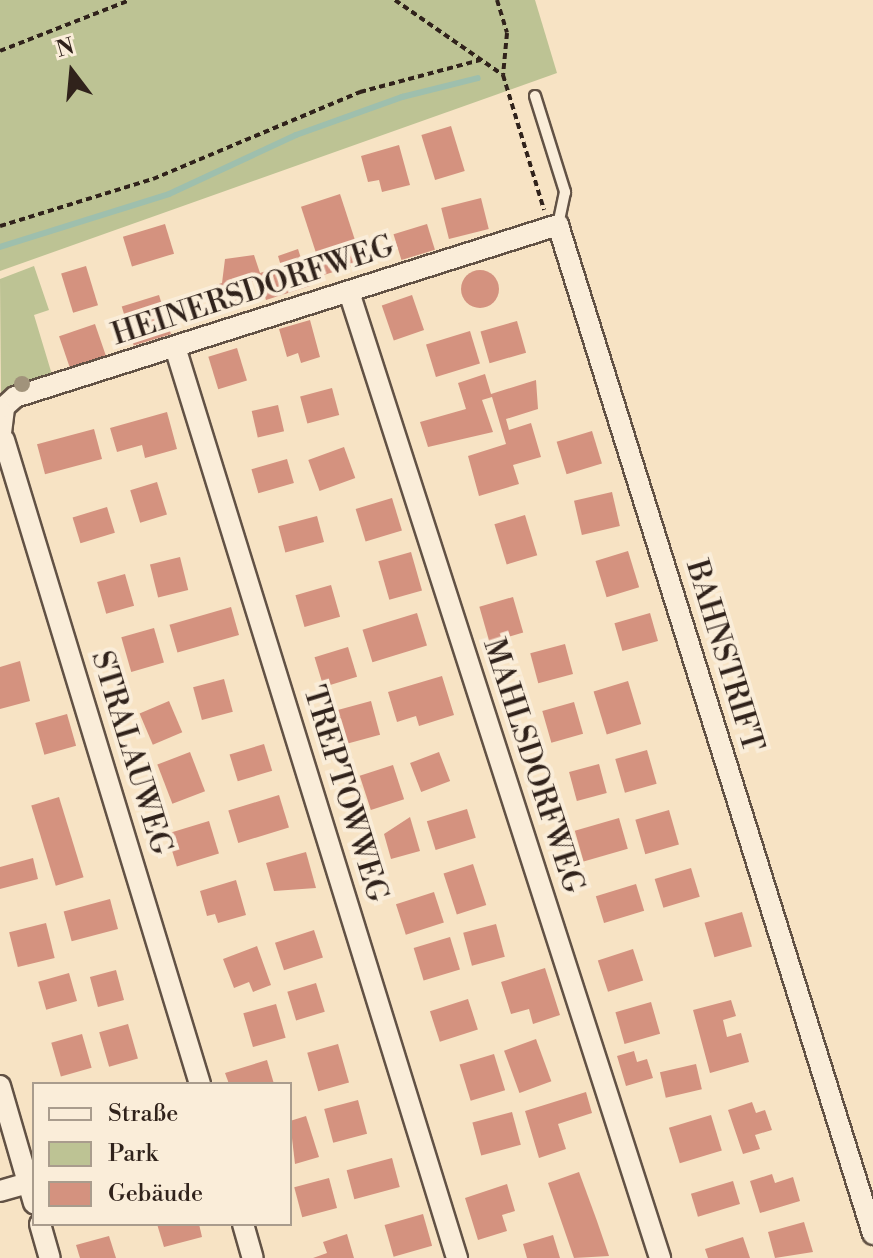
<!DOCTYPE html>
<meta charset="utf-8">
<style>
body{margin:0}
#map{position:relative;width:873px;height:1258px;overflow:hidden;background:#f7e3c4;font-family:"Libre Bodoni",serif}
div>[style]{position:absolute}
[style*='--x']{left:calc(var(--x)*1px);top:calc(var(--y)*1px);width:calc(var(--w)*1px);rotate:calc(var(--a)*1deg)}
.green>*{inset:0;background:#bdc394}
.stream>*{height:6px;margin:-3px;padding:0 3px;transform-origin:3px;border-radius:3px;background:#9ebfad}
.building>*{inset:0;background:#d4927f;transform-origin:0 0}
.round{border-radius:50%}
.path>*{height:4px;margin-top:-2px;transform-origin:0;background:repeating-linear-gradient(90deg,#30221b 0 6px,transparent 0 10px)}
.roads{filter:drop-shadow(2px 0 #625245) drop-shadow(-2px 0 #625245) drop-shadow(0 2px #625245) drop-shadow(0 -2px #625245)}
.service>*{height:10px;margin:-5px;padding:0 5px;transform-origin:5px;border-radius:5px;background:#faedd9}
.minor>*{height:20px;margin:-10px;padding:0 10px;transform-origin:10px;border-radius:10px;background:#faedd9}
.trees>*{width:16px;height:16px;margin:-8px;border-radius:50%;background:#a1937b}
span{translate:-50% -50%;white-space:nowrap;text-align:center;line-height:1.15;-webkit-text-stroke:8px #faedd9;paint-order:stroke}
.street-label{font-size:30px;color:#30221b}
.legend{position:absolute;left:32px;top:1082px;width:260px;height:144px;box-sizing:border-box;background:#faedd9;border:2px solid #a99c8d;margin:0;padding:10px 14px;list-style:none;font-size:24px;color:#30221b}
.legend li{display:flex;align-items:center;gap:16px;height:40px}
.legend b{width:40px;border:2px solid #a99c8d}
.north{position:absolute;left:32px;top:32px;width:80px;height:80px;-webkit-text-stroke:6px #faedd9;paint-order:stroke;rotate:344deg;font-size:22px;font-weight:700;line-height:32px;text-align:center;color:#30221b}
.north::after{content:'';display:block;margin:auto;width:28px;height:36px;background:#30221b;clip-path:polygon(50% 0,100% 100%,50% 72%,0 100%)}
</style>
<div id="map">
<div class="green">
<i style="clip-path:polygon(0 0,535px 0,557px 73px,0 271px)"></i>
<i style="clip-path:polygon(34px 266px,49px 310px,34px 315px,53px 378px,1px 395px,0 279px)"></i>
</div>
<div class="stream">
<i style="--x:0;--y:247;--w:177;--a:-17.4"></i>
<i style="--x:169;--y:194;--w:140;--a:-24.9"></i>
<i style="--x:296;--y:135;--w:113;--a:-19.7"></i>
<i style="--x:402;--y:97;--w:78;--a:-14"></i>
</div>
<div class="building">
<i style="left:451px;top:126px;width:47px;height:31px;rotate:73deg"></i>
<i style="clip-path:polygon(399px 145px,410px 185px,382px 192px,379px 180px,368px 182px,361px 156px)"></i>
<i style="left:340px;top:194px;width:72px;height:41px;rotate:72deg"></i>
<i style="left:481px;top:198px;width:32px;height:41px;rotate:76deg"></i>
<i style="left:165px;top:224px;width:31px;height:44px;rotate:73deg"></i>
<i style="left:427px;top:224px;width:27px;height:35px;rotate:73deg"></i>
<i style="clip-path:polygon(298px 249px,310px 286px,266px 300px,259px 280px,241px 285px,247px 304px,211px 316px,203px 289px,222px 283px,225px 259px,254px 255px,260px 273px,281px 266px,278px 256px)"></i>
<i style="left:86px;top:266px;width:41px;height:26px;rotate:73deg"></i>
<i class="round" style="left:461px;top:270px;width:38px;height:38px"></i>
<i style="left:159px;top:295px;width:41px;height:39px;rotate:73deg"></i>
<i style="left:412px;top:295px;width:37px;height:32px;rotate:71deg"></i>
<i style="clip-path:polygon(310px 320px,320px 357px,301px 363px,298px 353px,287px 357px,279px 329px)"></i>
<i style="left:517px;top:321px;width:33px;height:38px;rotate:74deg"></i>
<i style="left:95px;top:324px;width:34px;height:38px;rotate:71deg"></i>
<i style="left:470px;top:331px;width:34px;height:46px;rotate:73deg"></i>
<i style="left:237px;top:348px;width:34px;height:30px;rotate:73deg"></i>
<i style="clip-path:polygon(485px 374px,491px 394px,536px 380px,538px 409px,506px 419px,509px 430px,531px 423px,541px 457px,513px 465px,519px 484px,479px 496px,468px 456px,506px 444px,492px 397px,482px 400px,493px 432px,428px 447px,420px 422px,466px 409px,458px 383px)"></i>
<i style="left:332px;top:388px;width:28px;height:33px;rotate:75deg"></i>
<i style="left:278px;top:405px;width:27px;height:27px;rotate:77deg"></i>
<i style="clip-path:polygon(167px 412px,177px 449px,145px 458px,142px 445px,117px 452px,110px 428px)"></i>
<i style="left:94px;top:429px;width:31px;height:59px;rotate:75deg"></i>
<i style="left:592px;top:431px;width:34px;height:37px;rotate:73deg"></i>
<i style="left:344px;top:447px;width:33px;height:38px;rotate:70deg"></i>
<i style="left:287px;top:459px;width:25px;height:37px;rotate:74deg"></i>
<i style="left:157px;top:482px;width:34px;height:28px;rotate:73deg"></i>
<i style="left:612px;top:492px;width:35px;height:39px;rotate:77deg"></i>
<i style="left:392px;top:498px;width:34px;height:38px;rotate:73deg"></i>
<i style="left:107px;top:507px;width:27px;height:36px;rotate:73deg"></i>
<i style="left:525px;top:515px;width:42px;height:32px;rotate:73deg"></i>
<i style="left:317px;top:516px;width:27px;height:40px;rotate:75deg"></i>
<i style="left:628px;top:551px;width:38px;height:34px;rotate:73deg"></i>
<i style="left:411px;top:552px;width:40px;height:34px;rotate:74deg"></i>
<i style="left:180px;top:557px;width:34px;height:31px;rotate:76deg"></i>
<i style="left:125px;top:574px;width:33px;height:29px;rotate:74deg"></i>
<i style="left:331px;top:585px;width:33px;height:37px;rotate:74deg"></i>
<i style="left:513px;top:597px;width:37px;height:35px;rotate:74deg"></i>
<i style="left:231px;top:607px;width:29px;height:64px;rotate:74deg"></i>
<i style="left:417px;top:613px;width:34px;height:57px;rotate:73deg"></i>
<i style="left:650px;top:613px;width:29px;height:37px;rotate:74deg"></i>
<i style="left:154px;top:628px;width:36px;height:34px;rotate:74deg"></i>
<i style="left:565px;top:644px;width:31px;height:36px;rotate:75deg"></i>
<i style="left:348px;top:647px;width:31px;height:35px;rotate:73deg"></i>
<i style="clip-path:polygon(20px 661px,30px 701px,0 709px,0 667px)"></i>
<i style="clip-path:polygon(442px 676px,454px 715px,419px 726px,416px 716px,397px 722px,388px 692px)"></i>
<i style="left:224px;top:679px;width:34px;height:32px;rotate:75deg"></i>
<i style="left:628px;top:681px;width:45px;height:36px;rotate:73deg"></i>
<i style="left:169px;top:701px;width:34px;height:32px;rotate:67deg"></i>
<i style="left:371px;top:701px;width:35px;height:43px;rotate:75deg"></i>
<i style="left:574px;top:702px;width:33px;height:33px;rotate:74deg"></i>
<i style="left:67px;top:714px;width:33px;height:33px;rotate:74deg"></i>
<i style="left:264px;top:744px;width:28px;height:36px;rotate:73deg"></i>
<i style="left:647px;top:750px;width:35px;height:33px;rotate:74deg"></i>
<i style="left:190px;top:752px;width:42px;height:35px;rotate:69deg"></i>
<i style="left:439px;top:752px;width:31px;height:31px;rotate:69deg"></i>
<i style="left:599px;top:764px;width:30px;height:31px;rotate:75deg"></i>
<i style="left:393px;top:765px;width:36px;height:35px;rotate:72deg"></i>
<i style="left:279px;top:795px;width:34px;height:53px;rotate:73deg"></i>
<i style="left:59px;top:797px;width:84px;height:29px;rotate:73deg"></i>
<i style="left:467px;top:809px;width:30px;height:42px;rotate:73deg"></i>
<i style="left:669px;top:810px;width:36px;height:35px;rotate:74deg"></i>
<i style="clip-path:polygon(410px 817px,420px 851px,391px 859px,384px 834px)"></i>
<i style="left:619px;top:818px;width:32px;height:46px;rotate:74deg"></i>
<i style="left:209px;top:821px;width:34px;height:44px;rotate:73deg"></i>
<i style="clip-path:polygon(306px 852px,316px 888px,274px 891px,266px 863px)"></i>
<i style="clip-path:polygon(33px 858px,38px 879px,0 889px,0 867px)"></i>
<i style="left:473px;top:864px;width:43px;height:31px;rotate:72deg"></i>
<i style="left:691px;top:868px;width:30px;height:38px;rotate:73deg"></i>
<i style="clip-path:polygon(236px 880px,246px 915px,218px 923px,215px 914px,207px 916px,200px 891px)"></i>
<i style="left:636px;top:884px;width:28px;height:42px;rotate:73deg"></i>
<i style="left:434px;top:892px;width:32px;height:40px;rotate:72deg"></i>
<i style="left:110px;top:899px;width:31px;height:48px;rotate:75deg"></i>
<i style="left:742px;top:912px;width:36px;height:39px;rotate:74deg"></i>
<i style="left:46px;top:923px;width:36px;height:38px;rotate:76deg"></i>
<i style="left:496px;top:924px;width:34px;height:34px;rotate:75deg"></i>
<i style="left:314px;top:930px;width:29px;height:41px;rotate:72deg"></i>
<i style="left:450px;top:937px;width:34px;height:38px;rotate:73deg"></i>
<i style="clip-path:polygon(257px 946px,271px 985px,253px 992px,249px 982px,234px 988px,223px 959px)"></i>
<i style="left:633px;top:949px;width:33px;height:37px;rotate:72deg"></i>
<i style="clip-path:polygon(545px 968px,560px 1015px,533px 1024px,529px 1009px,511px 1014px,501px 982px)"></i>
<i style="left:116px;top:970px;width:31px;height:27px;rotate:75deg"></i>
<i style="left:69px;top:973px;width:29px;height:32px;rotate:74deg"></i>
<i style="left:316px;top:983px;width:30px;height:30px;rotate:73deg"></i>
<i style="left:468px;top:999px;width:32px;height:40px;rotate:72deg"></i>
<i style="clip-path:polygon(731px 1000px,736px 1016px,723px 1020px,727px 1037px,741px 1033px,749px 1062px,710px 1073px,693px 1010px)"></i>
<i style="left:651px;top:1002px;width:33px;height:37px;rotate:74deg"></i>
<i style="left:276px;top:1004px;width:35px;height:34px;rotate:74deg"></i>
<i style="left:128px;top:1024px;width:36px;height:30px;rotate:74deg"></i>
<i style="left:82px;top:1034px;width:35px;height:32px;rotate:74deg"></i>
<i style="left:536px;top:1039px;width:45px;height:34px;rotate:70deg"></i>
<i style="left:338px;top:1044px;width:40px;height:32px;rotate:74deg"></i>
<i style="clip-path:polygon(634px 1051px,637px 1062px,647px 1059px,653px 1078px,626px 1086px,617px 1056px)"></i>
<i style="left:494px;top:1054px;width:38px;height:36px;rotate:73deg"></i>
<i style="clip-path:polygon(267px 1060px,274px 1084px,229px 1084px,225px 1073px)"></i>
<i style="left:696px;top:1064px;width:26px;height:37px;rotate:77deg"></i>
<i style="clip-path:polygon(586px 1092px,592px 1113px,558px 1124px,566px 1149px,539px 1158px,525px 1111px)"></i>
<i style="left:358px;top:1100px;width:35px;height:35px;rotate:75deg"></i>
<i style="clip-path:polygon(752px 1102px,756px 1113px,765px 1110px,772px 1130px,755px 1135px,760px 1149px,743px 1154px,728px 1110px)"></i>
<i style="left:512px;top:1112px;width:34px;height:41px;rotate:75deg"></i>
<i style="left:711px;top:1115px;width:37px;height:44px;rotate:73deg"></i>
<i style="clip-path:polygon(306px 1116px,319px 1157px,295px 1164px,290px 1121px)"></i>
<i style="left:392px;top:1158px;width:30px;height:47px;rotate:75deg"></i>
<i style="clip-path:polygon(579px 1172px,597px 1221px,609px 1256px,574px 1258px,548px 1183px)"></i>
<i style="clip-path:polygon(772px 1174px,775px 1183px,793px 1177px,800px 1201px,760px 1213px,750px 1181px)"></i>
<i style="left:329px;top:1178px;width:31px;height:36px;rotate:75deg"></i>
<i style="left:733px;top:1181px;width:24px;height:44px;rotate:73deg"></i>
<i style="clip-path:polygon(507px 1184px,515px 1211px,502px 1215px,507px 1231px,478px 1240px,465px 1198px)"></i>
<i style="left:423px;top:1214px;width:33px;height:40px;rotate:74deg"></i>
<i style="clip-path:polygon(804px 1222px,813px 1252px,775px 1258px,768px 1232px)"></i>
<i style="clip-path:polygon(157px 1224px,199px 1224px,202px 1237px,164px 1247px)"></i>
<i style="clip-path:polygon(347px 1234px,354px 1258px,313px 1258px,327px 1253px,323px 1242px)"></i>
<i style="clip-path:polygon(553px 1235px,560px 1258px,527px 1258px,523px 1244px)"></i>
<i style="clip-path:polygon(109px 1236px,116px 1258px,80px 1258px,76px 1245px)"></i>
<i style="clip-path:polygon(743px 1237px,750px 1258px,708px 1258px,705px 1249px)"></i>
</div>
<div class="path">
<i style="--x:395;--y:0;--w:131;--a:34.8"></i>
<i style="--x:497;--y:0;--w:34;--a:73"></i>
<i style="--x:507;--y:33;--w:42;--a:95.4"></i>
<i style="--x:503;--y:75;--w:141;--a:73.1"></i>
<i style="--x:0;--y:51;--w:140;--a:-21.4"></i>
<i style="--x:0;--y:226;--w:160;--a:-17.1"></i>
<i style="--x:153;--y:179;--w:225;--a:-22.8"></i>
<i style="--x:360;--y:92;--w:124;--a:-14.9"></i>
</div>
<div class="roads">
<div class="service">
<i style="--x:535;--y:96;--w:101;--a:72.6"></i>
<i style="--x:565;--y:192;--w:34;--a:102"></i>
</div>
<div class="minor">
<i style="--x:349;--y:292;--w:1015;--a:72.15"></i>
<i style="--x:175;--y:347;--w:954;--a:72.8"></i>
<i style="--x:4;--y:440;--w:673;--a:73.07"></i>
<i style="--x:0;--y:441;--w:34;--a:-83"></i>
<i style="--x:4;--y:407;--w:15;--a:-42"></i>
<i style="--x:15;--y:397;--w:570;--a:-17.58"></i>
<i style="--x:558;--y:225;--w:1057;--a:72.66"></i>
<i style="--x:0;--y:1086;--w:122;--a:73.8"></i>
<i style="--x:0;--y:1191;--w:35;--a:-16"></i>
<i style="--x:40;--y:1224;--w:35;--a:74"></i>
<i style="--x:243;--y:1224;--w:35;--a:74"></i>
</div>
</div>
<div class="trees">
<i style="left:22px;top:384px"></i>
</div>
<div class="street-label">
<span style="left:253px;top:291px;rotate:-18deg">HEINERSDORFWEG</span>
<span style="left:724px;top:656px;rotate:73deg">BAHNSTRIFT</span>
<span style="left:131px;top:753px;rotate:73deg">STRALAUWEG</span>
<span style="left:533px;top:766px;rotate:72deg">MAHLSDORFWEG</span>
<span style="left:345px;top:794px;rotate:73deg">TREPTOWWEG</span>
</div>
<ul class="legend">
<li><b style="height:10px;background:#faedd9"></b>Straße</li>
<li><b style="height:22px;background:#bdc394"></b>Park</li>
<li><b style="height:22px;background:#d4927f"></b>Gebäude</li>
</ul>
<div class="north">N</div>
</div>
